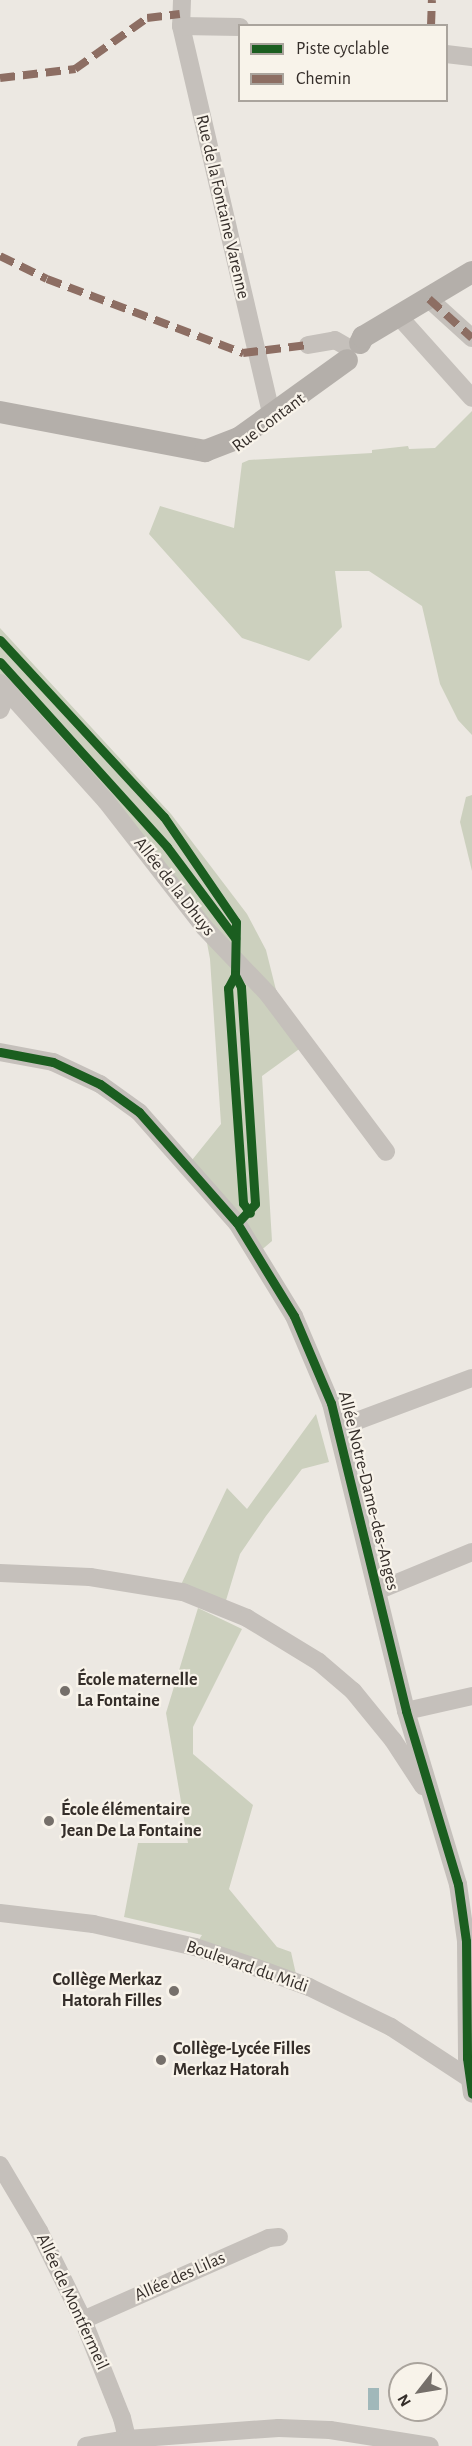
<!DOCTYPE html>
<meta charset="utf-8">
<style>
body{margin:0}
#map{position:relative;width:472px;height:2446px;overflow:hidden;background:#ece8e2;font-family:"Alegreya Sans",sans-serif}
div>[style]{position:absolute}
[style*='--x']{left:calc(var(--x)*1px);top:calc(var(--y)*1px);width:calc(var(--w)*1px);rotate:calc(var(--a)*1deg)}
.green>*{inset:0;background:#ccd0be}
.water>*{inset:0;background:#a1b8ba;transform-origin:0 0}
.minor>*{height:18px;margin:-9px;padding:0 9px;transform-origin:9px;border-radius:9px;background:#c5c0bb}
.major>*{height:22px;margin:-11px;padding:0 11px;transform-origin:11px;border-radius:11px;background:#b4afaa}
.quiet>*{height:8px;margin-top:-4px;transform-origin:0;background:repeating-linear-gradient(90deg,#8d6e63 0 15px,transparent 0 23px)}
.cycleway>*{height:9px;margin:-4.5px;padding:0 4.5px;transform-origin:4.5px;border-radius:4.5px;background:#1b5e20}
.dots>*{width:16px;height:16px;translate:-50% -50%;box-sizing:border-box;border:3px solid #f8f3ea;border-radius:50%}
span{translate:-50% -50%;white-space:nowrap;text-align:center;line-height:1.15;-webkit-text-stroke:4.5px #f8f3ea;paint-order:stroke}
.street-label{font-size:18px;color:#352e2a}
.poi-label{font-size:18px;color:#352e2a;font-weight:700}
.left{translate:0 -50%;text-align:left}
.right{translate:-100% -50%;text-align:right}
.legend{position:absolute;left:238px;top:24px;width:210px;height:78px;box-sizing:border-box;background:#f8f3ea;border:2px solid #aaa49d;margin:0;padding:8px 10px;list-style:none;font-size:18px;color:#352e2a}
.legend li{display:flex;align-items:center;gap:12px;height:30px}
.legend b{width:30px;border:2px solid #aaa49d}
.north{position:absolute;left:388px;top:2362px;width:60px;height:60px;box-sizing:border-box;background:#f8f3ea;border:2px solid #aaa49d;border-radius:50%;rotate:239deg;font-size:16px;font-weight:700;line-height:24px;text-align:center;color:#352e2a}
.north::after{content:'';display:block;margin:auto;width:21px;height:27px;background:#756f6a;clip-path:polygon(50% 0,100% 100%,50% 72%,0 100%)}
</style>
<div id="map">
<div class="green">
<i style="clip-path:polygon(472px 411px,472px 735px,458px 720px,440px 684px,422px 606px,369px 571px,335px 571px,342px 627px,309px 661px,242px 638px,149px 534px,160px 506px,234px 528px,242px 463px,249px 460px,372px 453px,372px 450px,408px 446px,409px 449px,435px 448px)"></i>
<i style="clip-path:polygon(0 628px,171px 814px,247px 914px,266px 950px,276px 990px,302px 1047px,262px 1076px,272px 1241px,258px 1253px,188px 1165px,221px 1124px,210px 959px,204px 927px,0 683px)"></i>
<i style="clip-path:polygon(472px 795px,472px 871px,460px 822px,466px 797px)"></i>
<i style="clip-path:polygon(316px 1414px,329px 1462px,302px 1469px,266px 1516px,240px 1554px,224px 1607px,178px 1591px,227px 1488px,247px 1509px)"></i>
<i style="clip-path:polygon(198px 1608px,242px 1629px,193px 1727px,193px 1754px,253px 1805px,229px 1889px,277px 1947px,291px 1952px,298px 1983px,194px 1947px,202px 1935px,124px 1917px,138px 1843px,188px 1843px,166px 1713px)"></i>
</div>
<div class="water">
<i style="left:368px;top:2388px;width:11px;height:22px"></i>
</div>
<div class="minor">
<i style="--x:182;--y:0;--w:26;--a:92"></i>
<i style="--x:181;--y:26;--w:397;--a:76.9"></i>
<i style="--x:181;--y:26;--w:59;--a:1"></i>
<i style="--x:446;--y:54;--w:26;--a:7"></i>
<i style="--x:429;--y:299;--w:58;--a:42.2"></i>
<i style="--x:403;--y:321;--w:103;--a:48.1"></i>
<i style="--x:308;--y:345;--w:27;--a:-10"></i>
<i style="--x:335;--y:340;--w:14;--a:30"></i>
<i style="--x:0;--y:683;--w:159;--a:48.1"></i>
<i style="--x:106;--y:801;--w:160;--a:52.1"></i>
<i style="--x:204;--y:927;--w:93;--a:46.3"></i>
<i style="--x:268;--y:994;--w:197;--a:53.2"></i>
<i style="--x:0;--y:710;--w:21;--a:-67"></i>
<i style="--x:0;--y:1052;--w:54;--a:10.7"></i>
<i style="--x:53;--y:1062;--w:52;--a:25.1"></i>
<i style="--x:100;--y:1084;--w:48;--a:35.7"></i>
<i style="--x:139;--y:1112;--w:148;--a:48.6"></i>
<i style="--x:237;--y:1223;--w:109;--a:58.5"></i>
<i style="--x:294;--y:1316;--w:95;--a:67"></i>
<i style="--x:331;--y:1403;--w:317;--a:76.3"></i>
<i style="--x:406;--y:1711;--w:181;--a:73.3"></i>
<i style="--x:458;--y:1884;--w:58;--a:82"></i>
<i style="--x:466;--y:1941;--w:117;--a:89.5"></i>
<i style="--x:467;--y:2058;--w:36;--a:82"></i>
<i style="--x:338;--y:1428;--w:143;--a:-20.5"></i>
<i style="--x:0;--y:1573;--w:90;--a:2.5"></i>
<i style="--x:90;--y:1577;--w:94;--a:9.2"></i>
<i style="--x:183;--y:1592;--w:69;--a:22.1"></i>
<i style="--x:247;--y:1618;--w:84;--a:31.4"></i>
<i style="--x:319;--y:1662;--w:45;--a:40.5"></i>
<i style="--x:353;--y:1691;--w:63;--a:50.8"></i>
<i style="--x:393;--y:1740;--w:55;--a:56.9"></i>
<i style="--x:377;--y:1591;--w:103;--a:-22.3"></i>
<i style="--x:406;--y:1711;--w:68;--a:-12.8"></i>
<i style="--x:0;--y:1913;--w:94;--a:6.7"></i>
<i style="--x:93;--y:1924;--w:105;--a:12.7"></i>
<i style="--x:195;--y:1947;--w:57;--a:18.4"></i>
<i style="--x:249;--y:1965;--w:64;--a:20.1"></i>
<i style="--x:309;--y:1987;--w:91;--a:26"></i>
<i style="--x:391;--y:2027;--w:97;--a:33.2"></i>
<i style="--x:0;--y:2165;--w:77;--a:59.4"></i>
<i style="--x:39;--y:2231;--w:99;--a:63.7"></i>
<i style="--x:83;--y:2320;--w:105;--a:68.3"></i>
<i style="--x:122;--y:2418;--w:29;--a:76"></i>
<i style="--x:83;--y:2320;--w:203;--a:-23.8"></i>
<i style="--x:269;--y:2238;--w:10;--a:-6"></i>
<i style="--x:86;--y:2446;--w:43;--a:-9.5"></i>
<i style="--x:128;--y:2439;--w:151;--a:-4.2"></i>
<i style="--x:279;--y:2428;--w:51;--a:2.2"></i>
<i style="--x:330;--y:2430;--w:101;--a:9.1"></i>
</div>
<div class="major">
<i style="--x:360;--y:343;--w:7;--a:-63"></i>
<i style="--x:363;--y:337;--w:127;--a:-30.8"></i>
<i style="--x:0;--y:412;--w:209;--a:10.8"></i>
<i style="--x:205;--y:451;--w:36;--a:-21"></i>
<i style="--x:239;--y:438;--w:133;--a:-35.8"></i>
</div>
<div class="quiet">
<i style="--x:431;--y:26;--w:26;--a:-88"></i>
<i style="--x:0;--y:78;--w:76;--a:-6.8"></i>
<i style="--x:75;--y:69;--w:88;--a:-35.3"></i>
<i style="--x:147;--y:18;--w:33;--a:-7"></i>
<i style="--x:0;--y:256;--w:52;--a:26.1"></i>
<i style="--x:47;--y:279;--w:210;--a:20.7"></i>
<i style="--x:243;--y:353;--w:65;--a:-7"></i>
<i style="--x:429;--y:299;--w:58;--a:42.2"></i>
</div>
<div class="cycleway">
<i style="--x:0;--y:640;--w:241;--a:47.2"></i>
<i style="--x:164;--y:817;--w:127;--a:55.6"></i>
<i style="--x:236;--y:922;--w:53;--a:91.1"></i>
<i style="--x:235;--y:975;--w:13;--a:63"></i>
<i style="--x:241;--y:987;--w:217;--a:86.3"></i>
<i style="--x:255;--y:1204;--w:26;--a:133"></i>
<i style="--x:0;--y:662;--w:249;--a:47.9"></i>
<i style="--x:167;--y:847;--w:114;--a:53.2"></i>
<i style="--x:235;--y:975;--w:15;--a:118"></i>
<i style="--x:228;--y:988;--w:216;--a:86"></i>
<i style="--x:243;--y:1203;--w:12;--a:55"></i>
<i style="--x:0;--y:1052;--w:54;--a:10.7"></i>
<i style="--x:53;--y:1062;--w:52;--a:25.1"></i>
<i style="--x:100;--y:1084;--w:48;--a:35.7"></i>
<i style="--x:139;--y:1112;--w:148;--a:48.6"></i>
<i style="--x:237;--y:1223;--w:109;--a:58.5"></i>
<i style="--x:294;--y:1316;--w:95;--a:67"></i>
<i style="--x:331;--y:1403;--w:317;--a:76.3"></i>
<i style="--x:406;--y:1711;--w:181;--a:73.3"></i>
<i style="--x:458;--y:1884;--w:58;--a:82"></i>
<i style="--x:466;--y:1941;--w:117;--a:89.5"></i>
<i style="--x:467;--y:2058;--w:36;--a:82"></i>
</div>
<div class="dots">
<i style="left:65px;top:1691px;background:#756f6a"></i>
<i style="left:49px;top:1821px;background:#756f6a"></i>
<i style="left:174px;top:1991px;background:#756f6a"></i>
<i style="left:161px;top:2060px;background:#756f6a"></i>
</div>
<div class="street-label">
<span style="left:222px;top:207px;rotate:77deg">Rue de la Fontaine Varenne</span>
<span style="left:269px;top:423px;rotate:-37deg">Rue Contant</span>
<span style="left:174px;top:887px;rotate:52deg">Allée de la Dhuys</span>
<span style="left:368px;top:1491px;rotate:76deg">Allée Notre-Dame-des-Anges</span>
<span style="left:247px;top:1967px;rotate:19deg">Boulevard du Midi</span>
<span style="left:180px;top:2277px;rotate:-24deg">Allée des Lilas</span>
<span style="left:72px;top:2302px;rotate:65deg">Allée de Montfermeil</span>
</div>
<div class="poi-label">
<span class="left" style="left:77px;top:1691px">École maternelle<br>La Fontaine</span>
<span class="left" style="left:61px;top:1821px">École élémentaire<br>Jean De La Fontaine</span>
<span class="right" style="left:162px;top:1991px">Collège Merkaz<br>Hatorah Filles</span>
<span class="left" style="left:173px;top:2060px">Collège-Lycée Filles<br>Merkaz Hatorah</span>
</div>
<ul class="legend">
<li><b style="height:8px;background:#1b5e20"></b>Piste cyclable</li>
<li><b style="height:8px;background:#8d6e63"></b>Chemin</li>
</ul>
<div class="north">N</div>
</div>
